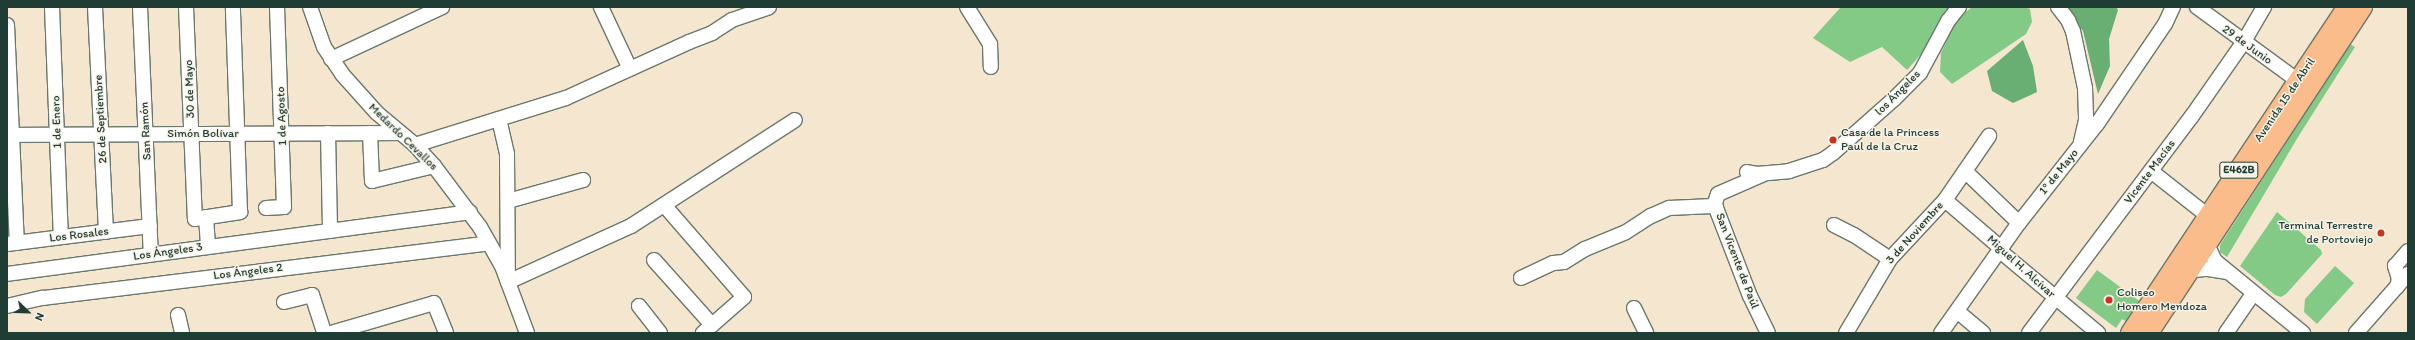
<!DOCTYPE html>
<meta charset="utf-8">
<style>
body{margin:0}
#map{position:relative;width:2415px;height:340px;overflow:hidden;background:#f5e6d0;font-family:Itim,sans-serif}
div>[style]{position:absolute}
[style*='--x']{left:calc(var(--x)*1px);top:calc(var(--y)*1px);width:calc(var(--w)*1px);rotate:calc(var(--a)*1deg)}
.green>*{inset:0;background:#82ca86}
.forest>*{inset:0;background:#69ae73}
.roads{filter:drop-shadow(1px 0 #6a786b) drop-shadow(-1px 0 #6a786b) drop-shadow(0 1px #6a786b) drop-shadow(0 -1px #6a786b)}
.minor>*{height:14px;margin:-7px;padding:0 7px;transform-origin:7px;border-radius:7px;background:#fff}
.major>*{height:18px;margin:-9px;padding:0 9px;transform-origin:9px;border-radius:9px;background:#fabc8b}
.dots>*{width:11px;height:11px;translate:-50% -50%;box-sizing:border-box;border:2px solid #f7f3e8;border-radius:50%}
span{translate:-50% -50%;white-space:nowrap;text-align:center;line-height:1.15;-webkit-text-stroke:3px #f7f3e8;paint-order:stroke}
.shield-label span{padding:1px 3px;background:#f7f3e8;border:1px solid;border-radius:3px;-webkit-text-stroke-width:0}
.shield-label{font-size:11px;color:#1f3d34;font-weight:700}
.street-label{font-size:12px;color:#1f3d34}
.poi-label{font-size:12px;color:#1f3d34}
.left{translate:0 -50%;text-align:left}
.right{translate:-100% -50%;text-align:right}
.frame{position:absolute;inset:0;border:8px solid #1f3d34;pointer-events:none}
.north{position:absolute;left:8px;top:292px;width:40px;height:40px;-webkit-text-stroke:3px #f7f3e8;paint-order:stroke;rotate:113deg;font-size:11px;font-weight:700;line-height:16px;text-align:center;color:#1f3d34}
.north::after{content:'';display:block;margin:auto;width:14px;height:18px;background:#1f3d34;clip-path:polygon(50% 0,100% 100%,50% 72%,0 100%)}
</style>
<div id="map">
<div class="green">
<i style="clip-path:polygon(1841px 7px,1963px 7px,1907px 70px,1882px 47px,1850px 62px,1813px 38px)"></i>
<i style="clip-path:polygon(1972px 7px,2025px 7px,2030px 9px,2032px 22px,2026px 34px,1952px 84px,1940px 72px,1941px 53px,1957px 19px)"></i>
<i style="clip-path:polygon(2350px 44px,2355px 47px,2298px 137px,2227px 257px,2220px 252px,2220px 245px)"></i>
<i style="clip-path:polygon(2277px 212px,2321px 250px,2322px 254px,2286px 294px,2281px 297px,2275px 295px,2240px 266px)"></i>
<i style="clip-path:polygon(2335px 266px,2354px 283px,2317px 324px,2304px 312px,2305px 299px)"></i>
<i style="clip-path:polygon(2097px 270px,2142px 303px,2129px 323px,2122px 319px,2116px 328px,2076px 298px)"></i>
</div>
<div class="forest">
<i style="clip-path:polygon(2063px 7px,2116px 7px,2118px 10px,2109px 39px,2110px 66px,2098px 94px,2083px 31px)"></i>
<i style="clip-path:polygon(2023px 40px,2033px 66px,2037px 92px,2013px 103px,1992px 91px,1987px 71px)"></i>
</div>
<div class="roads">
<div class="minor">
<i style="--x:52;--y:7;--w:230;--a:87.8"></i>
<i style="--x:95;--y:7;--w:225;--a:87.2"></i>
<i style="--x:140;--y:7;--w:247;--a:87.5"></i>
<i style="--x:186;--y:7;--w:212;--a:87.6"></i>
<i style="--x:195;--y:219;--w:46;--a:-8.8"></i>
<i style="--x:240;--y:212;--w:205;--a:-92"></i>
<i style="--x:310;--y:7;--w:42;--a:70.7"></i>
<i style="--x:324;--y:47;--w:32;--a:56"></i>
<i style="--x:342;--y:74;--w:52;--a:48.1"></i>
<i style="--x:377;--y:113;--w:50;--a:40.1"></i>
<i style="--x:415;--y:145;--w:28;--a:48"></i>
<i style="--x:434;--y:166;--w:76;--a:53"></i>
<i style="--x:480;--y:227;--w:45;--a:60.6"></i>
<i style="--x:502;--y:266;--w:72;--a:69.5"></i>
<i style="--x:601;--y:7;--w:68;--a:64.9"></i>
<i style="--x:967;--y:7;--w:44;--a:58.1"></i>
<i style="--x:990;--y:44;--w:23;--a:88"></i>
<i style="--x:2058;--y:7;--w:16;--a:52"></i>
<i style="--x:2068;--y:20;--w:12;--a:66"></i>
<i style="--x:2073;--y:31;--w:58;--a:78.1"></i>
<i style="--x:2085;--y:88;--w:32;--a:88"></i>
<i style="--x:2086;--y:120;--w:23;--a:103"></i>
<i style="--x:2197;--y:7;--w:125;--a:36.2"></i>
<i style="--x:7;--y:25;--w:218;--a:87.4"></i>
<i style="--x:331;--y:59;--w:123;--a:-25.1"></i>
<i style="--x:499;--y:119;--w:36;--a:77"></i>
<i style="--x:507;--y:154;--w:128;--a:89.6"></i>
<i style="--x:508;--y:282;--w:135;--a:-24.5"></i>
<i style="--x:631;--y:226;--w:195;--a:-32.9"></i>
<i style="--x:328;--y:133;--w:98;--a:88.8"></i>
<i style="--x:370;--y:133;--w:48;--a:87.6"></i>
<i style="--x:372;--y:181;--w:64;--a:-13.6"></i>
<i style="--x:7;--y:135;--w:392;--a:-0.3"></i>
<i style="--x:415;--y:145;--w:158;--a:-17.3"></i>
<i style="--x:566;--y:98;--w:135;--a:-24.5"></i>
<i style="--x:689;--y:42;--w:25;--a:-21"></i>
<i style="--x:712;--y:33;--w:24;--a:-33"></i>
<i style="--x:732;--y:20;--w:39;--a:-19"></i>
<i style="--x:1965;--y:171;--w:75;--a:43.9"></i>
<i style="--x:2151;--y:171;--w:73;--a:38.3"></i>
<i style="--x:2208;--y:216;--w:28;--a:92"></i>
<i style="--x:2207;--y:244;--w:19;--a:65"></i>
<i style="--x:2215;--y:261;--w:114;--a:39.3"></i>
<i style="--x:1747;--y:172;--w:10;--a:11"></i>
<i style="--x:1757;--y:174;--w:32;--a:-5"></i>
<i style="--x:1789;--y:171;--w:36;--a:-18"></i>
<i style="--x:1823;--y:160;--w:12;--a:-35"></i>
<i style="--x:1833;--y:153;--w:81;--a:-41.5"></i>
<i style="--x:1894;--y:99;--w:37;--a:-45"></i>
<i style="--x:1920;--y:73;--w:59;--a:-61.7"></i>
<i style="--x:1948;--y:21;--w:18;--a:-52"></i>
<i style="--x:1945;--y:200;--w:75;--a:40.7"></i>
<i style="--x:2002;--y:249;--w:3;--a:135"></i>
<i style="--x:2000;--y:251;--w:128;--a:39.9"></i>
<i style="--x:508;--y:201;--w:78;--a:-15.6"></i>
<i style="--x:664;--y:205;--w:122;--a:49"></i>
<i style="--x:744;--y:297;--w:55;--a:138.7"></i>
<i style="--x:266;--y:208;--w:18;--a:-3"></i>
<i style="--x:284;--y:207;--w:200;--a:-92"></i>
<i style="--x:1716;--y:208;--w:5;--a:-101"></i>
<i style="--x:1715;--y:203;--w:9;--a:-72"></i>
<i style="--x:1718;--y:194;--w:48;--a:-23.4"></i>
<i style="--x:206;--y:217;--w:29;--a:86"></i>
<i style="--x:1834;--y:225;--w:22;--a:27"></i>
<i style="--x:1854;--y:235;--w:43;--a:33.7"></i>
<i style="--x:7;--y:244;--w:144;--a:-7.2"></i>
<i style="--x:654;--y:260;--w:87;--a:48.3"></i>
<i style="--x:2183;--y:271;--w:25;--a:-5"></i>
<i style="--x:2208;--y:269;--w:18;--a:9"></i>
<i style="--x:7;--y:274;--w:467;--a:-7.6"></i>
<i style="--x:1521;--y:278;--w:35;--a:-25"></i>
<i style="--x:1553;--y:263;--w:11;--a:-5"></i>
<i style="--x:1564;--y:262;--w:25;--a:-32"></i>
<i style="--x:1585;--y:249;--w:44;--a:-22.5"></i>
<i style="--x:1626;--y:232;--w:30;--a:-33"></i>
<i style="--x:1651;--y:216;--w:20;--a:-24"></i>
<i style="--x:1669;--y:208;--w:44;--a:-2.6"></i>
<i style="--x:1713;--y:206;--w:4;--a:34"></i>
<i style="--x:1716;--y:208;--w:94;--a:68.9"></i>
<i style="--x:1750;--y:296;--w:41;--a:64.1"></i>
<i style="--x:2397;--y:287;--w:8;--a:-76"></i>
<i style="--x:2399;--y:279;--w:14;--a:-107"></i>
<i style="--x:2395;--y:266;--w:20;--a:-49"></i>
<i style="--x:284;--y:302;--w:29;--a:-14"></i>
<i style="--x:312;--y:295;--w:40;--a:72"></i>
<i style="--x:7;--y:306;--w:37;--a:-13"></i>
<i style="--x:43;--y:298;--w:449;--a:-7"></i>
<i style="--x:639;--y:306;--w:34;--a:52"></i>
<i style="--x:1634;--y:308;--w:28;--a:64"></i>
<i style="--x:1957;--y:311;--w:34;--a:40"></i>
<i style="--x:178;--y:315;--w:18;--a:77"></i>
<i style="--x:331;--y:333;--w:107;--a:-16.2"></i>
<i style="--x:434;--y:303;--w:32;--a:68"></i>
<i style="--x:1846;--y:333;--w:86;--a:-59.3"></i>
<i style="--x:1890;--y:259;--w:81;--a:-47"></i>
<i style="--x:1945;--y:200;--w:78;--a:-55.5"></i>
<i style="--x:1941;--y:333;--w:135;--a:-54.7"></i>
<i style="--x:2019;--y:223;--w:126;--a:-51.8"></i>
<i style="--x:2097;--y:124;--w:121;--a:-55.8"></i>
<i style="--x:2165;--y:24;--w:19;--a:-65"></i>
<i style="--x:2029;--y:333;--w:271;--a:-53.1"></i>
<i style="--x:2192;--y:116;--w:89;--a:-55.1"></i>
<i style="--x:2243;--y:43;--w:42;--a:-59.7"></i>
<i style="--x:2226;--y:333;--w:47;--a:-55.3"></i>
<i style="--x:2356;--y:333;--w:79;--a:-48.6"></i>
</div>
<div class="major">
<i style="--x:2130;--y:333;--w:392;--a:-56.4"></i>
<i style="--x:2149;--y:333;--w:390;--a:-56.7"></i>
</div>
</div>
<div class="dots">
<i style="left:1833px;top:140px;background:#c8321e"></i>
<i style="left:2381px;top:233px;background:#c8321e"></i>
<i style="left:2109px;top:300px;background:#c8321e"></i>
</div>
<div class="shield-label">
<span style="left:2239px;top:170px">E462B</span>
</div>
<div class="street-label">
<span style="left:2247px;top:45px;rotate:36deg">29 de Junio</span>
<span style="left:190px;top:89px;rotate:-92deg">30 de Mayo</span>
<span style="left:1898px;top:93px;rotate:-45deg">los Ángeles</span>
<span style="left:2285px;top:100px;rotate:-56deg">Avenida 15 de Abril</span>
<span style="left:282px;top:116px;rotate:-92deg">1 de Agosto</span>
<span style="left:101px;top:119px;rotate:-93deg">26 de Septiembre</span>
<span style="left:57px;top:122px;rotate:-92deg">1 de Enero</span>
<span style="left:146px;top:131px;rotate:-93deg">San Ramón</span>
<span style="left:203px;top:134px">Simón Bolívar</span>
<span style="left:403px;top:137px;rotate:44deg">Medardo Cevallos</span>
<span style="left:2059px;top:172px;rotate:-51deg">1º de Mayo</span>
<span style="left:2150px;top:172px;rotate:-53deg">Vicente Macías</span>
<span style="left:1915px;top:233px;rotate:-48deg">3 de Noviembre</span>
<span style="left:79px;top:235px;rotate:-7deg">Los Rosales</span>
<span style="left:168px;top:252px;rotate:-8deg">Los Ángeles 3</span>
<span style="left:1737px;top:261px;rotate:69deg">San Vicente de Paúl</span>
<span style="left:2021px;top:267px;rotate:42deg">Miguel H. Alcívar</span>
<span style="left:248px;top:272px;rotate:-7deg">Los Ángeles 2</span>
</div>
<div class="poi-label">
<span class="left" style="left:1841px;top:140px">Casa de la Princess<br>Paul de la Cruz</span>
<span class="right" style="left:2373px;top:233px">Terminal Terrestre<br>de Portoviejo</span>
<span class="left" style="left:2117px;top:300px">Coliseo<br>Homero Mendoza</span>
</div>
<div class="frame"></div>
<div class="north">N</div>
</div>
